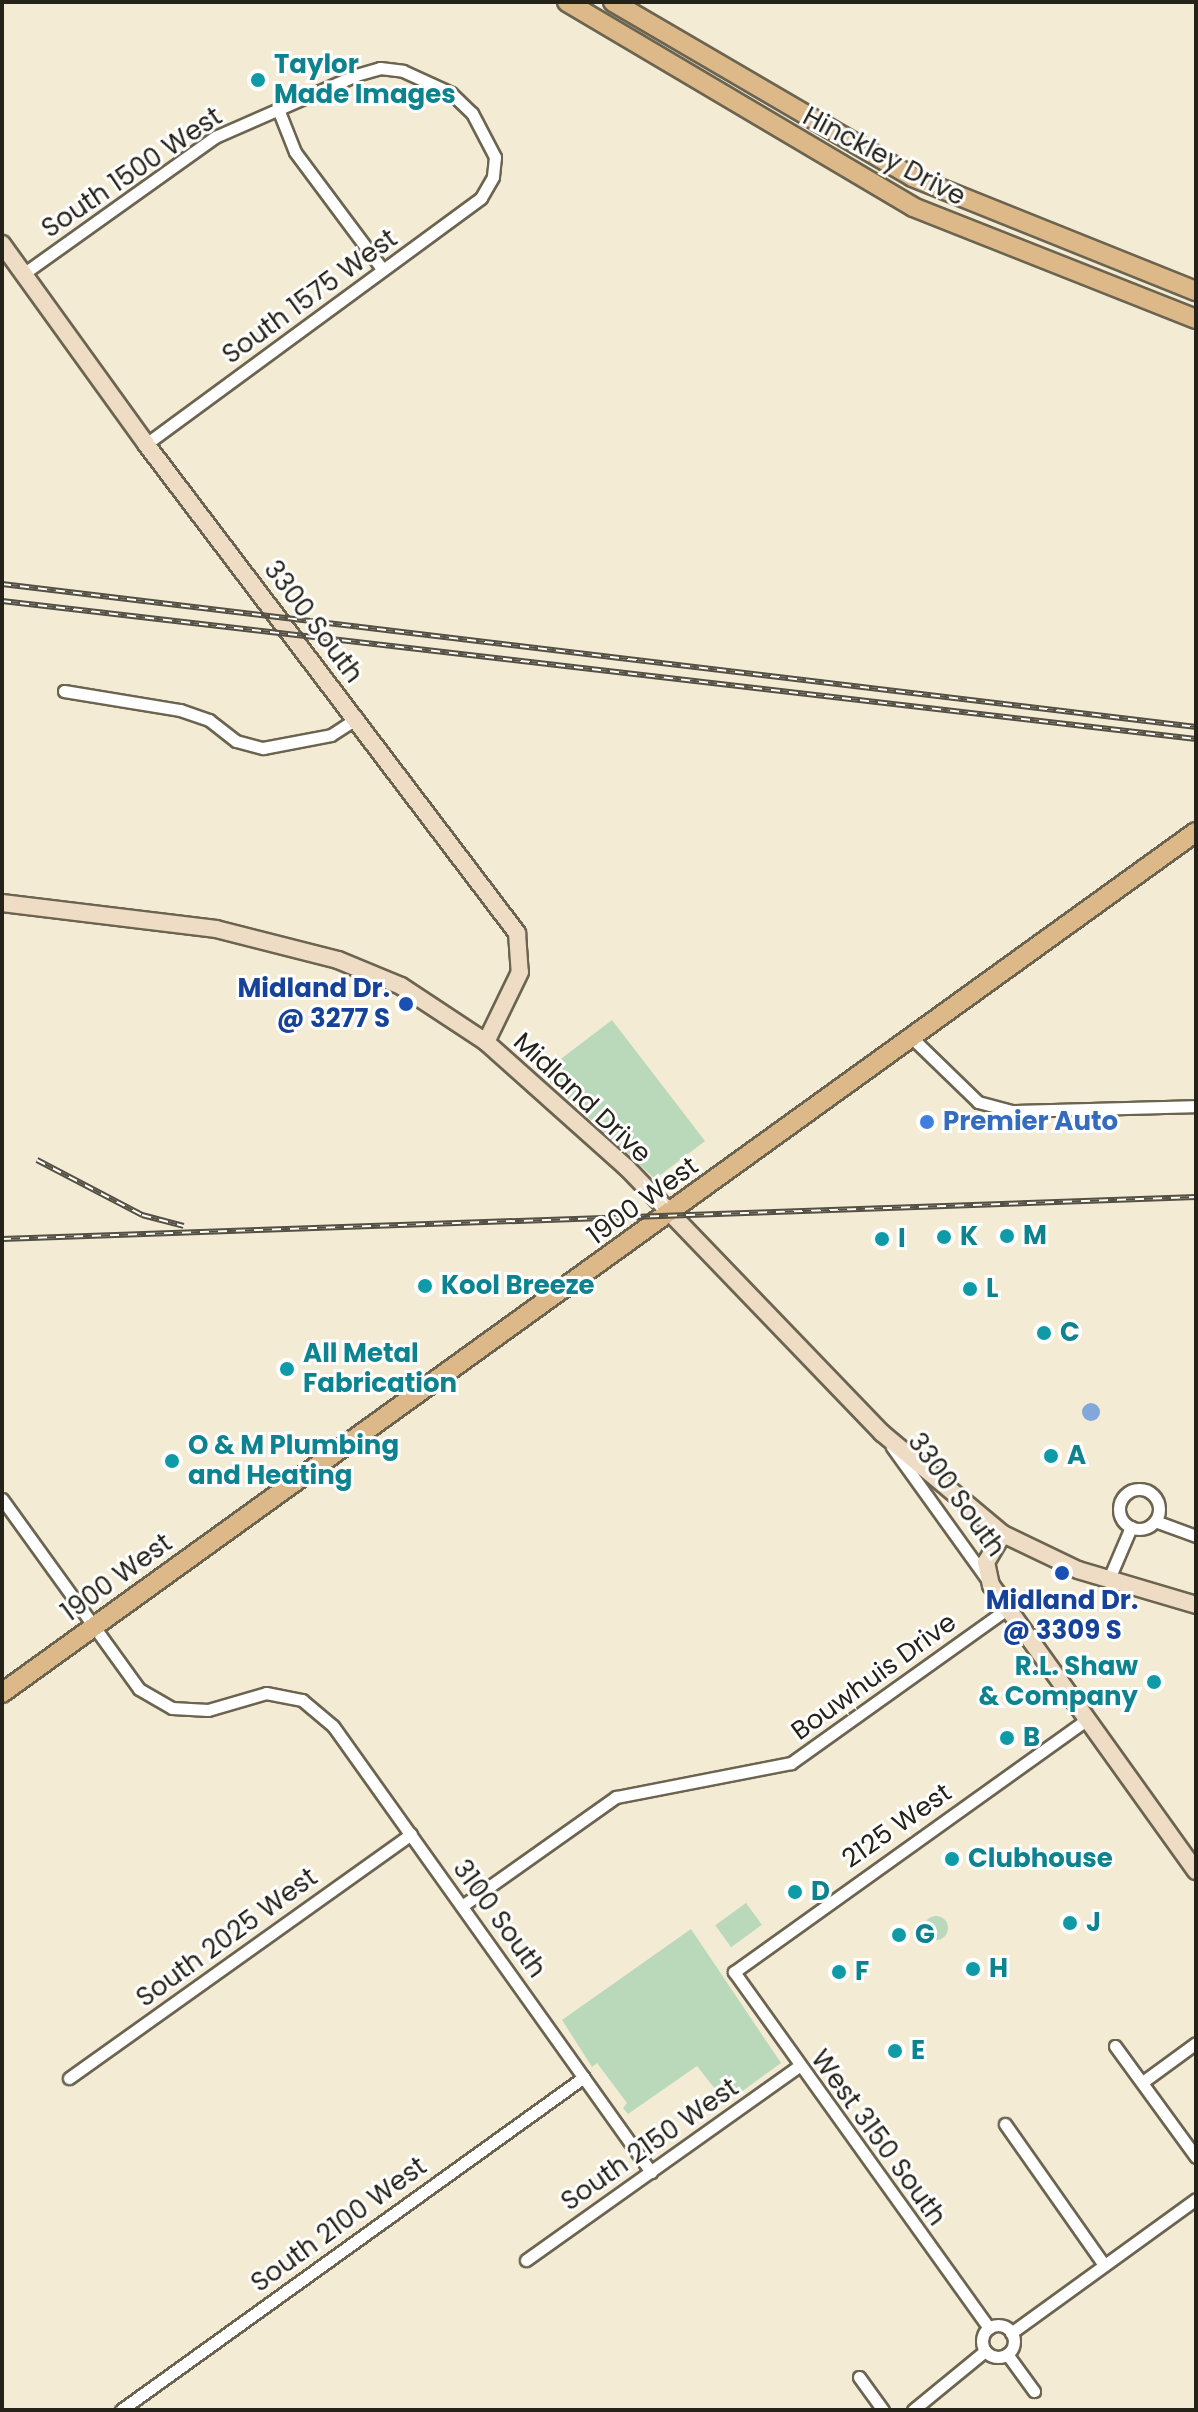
<!DOCTYPE html>
<style>
body{margin:0}
#map{position:relative;width:1198px;height:2412px;overflow:hidden;background:#f3ebd4;font-family:Poppins,sans-serif}
div>[style]{position:absolute}
[style*='--x']{left:calc(var(--x)*1px);top:calc(var(--y)*1px);width:calc(var(--w)*1px);rotate:calc(var(--a)*1deg)}
.green>*{inset:0;background:#b9d9ba;transform-origin:0 0}
.round{border-radius:50%}
.water>*{inset:0;background:#82a7db}
.roads{filter:drop-shadow(2px 0 #6b6450) drop-shadow(-2px 0 #6b6450) drop-shadow(0 2px #6b6450) drop-shadow(0 -2px #6b6450)}
.street>*{height:11px;margin:-5.5px;padding:0 5.5px;transform-origin:5.5px;border-radius:5.5px;background:#fff}
.street>.ring{margin:-5.5px;padding:0;box-sizing:content-box;background:none;border:11px solid #fff;border-radius:50%}
.secondary>*{height:16px;margin:-8px;padding:0 8px;transform-origin:8px;border-radius:8px;background:#eedcc4}
.primary>*{height:18px;margin:-9px;padding:0 9px;transform-origin:9px;border-radius:9px;background:#ddb98a}
.rail>*{height:6px;margin-top:-3px;transform-origin:0;background:repeating-linear-gradient(90deg,#fff 0 9px,#534f43 0 18px);box-sizing:border-box;border-block:2px solid #534f43}
.dots>*{width:22px;height:22px;translate:-50% -50%;box-sizing:border-box;border:4px solid #fff;border-radius:50%}
span{translate:-50% -50%;white-space:nowrap;text-align:center;line-height:1.15;-webkit-text-stroke:6px #fff;paint-order:stroke}
.culture-label{font-size:26px;color:#0d838f;font-weight:700}
.left{translate:0 -50%;text-align:left}
.right{translate:-100% -50%;text-align:right}
.street-label{font-size:26px;color:#252219}
.transit-label{font-size:26px;color:#164399;font-weight:700}
.shop-label{font-size:26px;color:#366cbe;font-weight:700}
.frame{position:absolute;inset:0;border:4px solid #252219;pointer-events:none}
</style>
<div id="map">
<div class="green">
<i style="clip-path:polygon(612px 1020px,705px 1141px,655px 1179px,541px 1074px)"></i>
<i style="left:746px;top:1903px;width:27px;height:38px;rotate:54deg"></i>
<i class="round" style="left:924px;top:1916px;width:24px;height:24px"></i>
<i style="clip-path:polygon(691px 1929px,781px 2063px,726px 2103px,697px 2066px,628px 2114px,623px 2108px,627px 2103px,597px 2063px,592px 2067px,562px 2020px)"></i>
</div>
<div class="water">
<i class="round" style="left:1082px;top:1403px;width:18px;height:18px"></i>
</div>
<div class="roads">
<div class="street">
<i style="--x:278;--y:109;--w:46;--a:68.4"></i>
<i style="--x:295;--y:152;--w:147;--a:53.3"></i>
<i style="--x:23;--y:274;--w:236;--a:-35.5"></i>
<i style="--x:215;--y:137;--w:154;--a:-23.7"></i>
<i style="--x:356;--y:75;--w:25;--a:-16"></i>
<i style="--x:380;--y:68;--w:23;--a:7"></i>
<i style="--x:403;--y:71;--w:53;--a:24.6"></i>
<i style="--x:451;--y:93;--w:29;--a:44"></i>
<i style="--x:472;--y:113;--w:50;--a:62.4"></i>
<i style="--x:495;--y:157;--w:20;--a:96"></i>
<i style="--x:493;--y:177;--w:24;--a:120"></i>
<i style="--x:481;--y:198;--w:416;--a:143.7"></i>
<i style="--x:64;--y:691;--w:118;--a:9.3"></i>
<i style="--x:180;--y:710;--w:31;--a:19"></i>
<i style="--x:209;--y:720;--w:34;--a:38"></i>
<i style="--x:236;--y:741;--w:28;--a:15"></i>
<i style="--x:263;--y:748;--w:69;--a:-10.8"></i>
<i style="--x:331;--y:735;--w:31;--a:-33"></i>
<i style="--x:910;--y:1036;--w:95;--a:44.1"></i>
<i style="--x:978;--y:1102;--w:34;--a:15"></i>
<i style="--x:1011;--y:1111;--w:185;--a:-1.5"></i>
<i style="--x:892;--y:1447;--w:163;--a:54.3"></i>
<i class="ring" style="left:1119px;top:1489px;width:29px;height:29px"></i>
<i style="--x:2;--y:1499;--w:234;--a:54.2"></i>
<i style="--x:139;--y:1689;--w:38;--a:30"></i>
<i style="--x:172;--y:1708;--w:36;--a:3"></i>
<i style="--x:208;--y:1710;--w:60;--a:-16.3"></i>
<i style="--x:266;--y:1693;--w:37;--a:11"></i>
<i style="--x:302;--y:1700;--w:40;--a:40"></i>
<i style="--x:333;--y:1726;--w:548;--a:54.51"></i>
<i style="--x:1155;--y:1521;--w:44;--a:20.1"></i>
<i style="--x:1108;--y:1581;--w:59;--a:-66.9"></i>
<i style="--x:462;--y:1906;--w:189;--a:-35.3"></i>
<i style="--x:616;--y:1797;--w:178;--a:-11"></i>
<i style="--x:791;--y:1763;--w:267;--a:-35.5"></i>
<i style="--x:1115;--y:2046;--w:137;--a:53.9"></i>
<i style="--x:69;--y:2078;--w:420;--a:-35.5"></i>
<i style="--x:1144;--y:2081;--w:64;--a:-36.2"></i>
<i style="--x:1005;--y:2124;--w:172;--a:54.9"></i>
<i style="--x:526;--y:2260;--w:335;--a:-35.4"></i>
<i class="ring" style="left:982px;top:2325px;width:21px;height:21px"></i>
<i style="--x:989;--y:2328;--w:438;--a:-125.6"></i>
<i style="--x:734;--y:1972;--w:434;--a:-35.6"></i>
<i style="--x:1011;--y:2333;--w:228;--a:-35.9"></i>
<i style="--x:1007;--y:2354;--w:46;--a:53.9"></i>
<i style="--x:859;--y:2377;--w:41;--a:54"></i>
<i style="--x:121;--y:2410;--w:570;--a:-35.72"></i>
<i style="--x:913;--y:2410;--w:93;--a:-39.3"></i>
</div>
<div class="secondary">
<i style="--x:2;--y:244;--w:246;--a:54.2"></i>
<i style="--x:146;--y:444;--w:614;--a:52.81"></i>
<i style="--x:517;--y:933;--w:39;--a:86"></i>
<i style="--x:520;--y:972;--w:78;--a:115.9"></i>
<i style="--x:2;--y:903;--w:216;--a:6.9"></i>
<i style="--x:216;--y:929;--w:126;--a:14.3"></i>
<i style="--x:338;--y:960;--w:68;--a:22.4"></i>
<i style="--x:401;--y:986;--w:102;--a:33.4"></i>
<i style="--x:486;--y:1042;--w:189;--a:41.8"></i>
<i style="--x:627;--y:1168;--w:368;--a:46.1"></i>
<i style="--x:882;--y:1433;--w:158;--a:39.9"></i>
<i style="--x:1003;--y:1534;--w:83;--a:25.6"></i>
<i style="--x:1078;--y:1570;--w:123;--a:16.5"></i>
<i style="--x:1003;--y:1534;--w:33;--a:121"></i>
<i style="--x:986;--y:1562;--w:24;--a:78"></i>
<i style="--x:991;--y:1585;--w:352;--a:54.4"></i>
</div>
<div class="primary">
<i style="--x:567;--y:2;--w:402;--a:30.6"></i>
<i style="--x:913;--y:207;--w:304;--a:21.6"></i>
<i style="--x:613;--y:2;--w:346;--a:30.3"></i>
<i style="--x:912;--y:177;--w:306;--a:21.9"></i>
<i style="--x:2;--y:1693;--w:1472;--a:-35.8"></i>
</div>
</div>
<div class="rail">
<i style="--x:2;--y:584;--w:1203;--a:6.83"></i>
<i style="--x:2;--y:601;--w:1202;--a:6.59"></i>
<i style="--x:37;--y:1160;--w:119;--a:27.6"></i>
<i style="--x:142;--y:1215;--w:43;--a:14.7"></i>
<i style="--x:2;--y:1239;--w:1195;--a:-2.01"></i>
</div>
<div class="dots">
<i style="left:258px;top:80px;background:#0f9aa8"></i>
<i style="left:406px;top:1004px;background:#1a4fb4"></i>
<i style="left:927px;top:1122px;background:#3f7fe0"></i>
<i style="left:1007px;top:1236px;background:#0f9aa8"></i>
<i style="left:944px;top:1237px;background:#0f9aa8"></i>
<i style="left:882px;top:1239px;background:#0f9aa8"></i>
<i style="left:425px;top:1286px;background:#0f9aa8"></i>
<i style="left:970px;top:1289px;background:#0f9aa8"></i>
<i style="left:1044px;top:1333px;background:#0f9aa8"></i>
<i style="left:287px;top:1369px;background:#0f9aa8"></i>
<i style="left:1051px;top:1456px;background:#0f9aa8"></i>
<i style="left:172px;top:1461px;background:#0f9aa8"></i>
<i style="left:1062px;top:1573px;background:#1a4fb4"></i>
<i style="left:1154px;top:1682px;background:#0f9aa8"></i>
<i style="left:1007px;top:1738px;background:#0f9aa8"></i>
<i style="left:952px;top:1859px;background:#0f9aa8"></i>
<i style="left:795px;top:1892px;background:#0f9aa8"></i>
<i style="left:1070px;top:1923px;background:#0f9aa8"></i>
<i style="left:899px;top:1935px;background:#0f9aa8"></i>
<i style="left:973px;top:1969px;background:#0f9aa8"></i>
<i style="left:839px;top:1972px;background:#0f9aa8"></i>
<i style="left:895px;top:2051px;background:#0f9aa8"></i>
</div>
<div class="culture-label">
<span class="left" style="left:274px;top:80px">Taylor<br>Made Images</span>
<span class="left" style="left:1023px;top:1236px">M</span>
<span class="left" style="left:960px;top:1237px">K</span>
<span class="left" style="left:898px;top:1239px">I</span>
<span class="left" style="left:441px;top:1286px">Kool Breeze</span>
<span class="left" style="left:986px;top:1289px">L</span>
<span class="left" style="left:1060px;top:1333px">C</span>
<span class="left" style="left:303px;top:1369px">All Metal<br>Fabrication</span>
<span class="left" style="left:188px;top:1461px">O &amp; M Plumbing<br>and Heating</span>
<span class="left" style="left:1067px;top:1456px">A</span>
<span class="right" style="left:1138px;top:1682px">R.L. Shaw<br>&amp; Company</span>
<span class="left" style="left:1023px;top:1738px">B</span>
<span class="left" style="left:968px;top:1859px">Clubhouse</span>
<span class="left" style="left:811px;top:1892px">D</span>
<span class="left" style="left:1086px;top:1923px">J</span>
<span class="left" style="left:915px;top:1935px">G</span>
<span class="left" style="left:989px;top:1969px">H</span>
<span class="left" style="left:855px;top:1972px">F</span>
<span class="left" style="left:911px;top:2051px">E</span>
</div>
<div class="street-label">
<span style="left:884px;top:157px;rotate:28deg">Hinckley Drive</span>
<span style="left:132px;top:173px;rotate:-34deg">South 1500 West</span>
<span style="left:310px;top:297px;rotate:-36deg">South 1575 West</span>
<span style="left:313px;top:622px;rotate:53deg">3300 South</span>
<span style="left:582px;top:1098px;rotate:43deg">Midland Drive</span>
<span style="left:643px;top:1201px;rotate:-36deg">1900 West</span>
<span style="left:956px;top:1495px;rotate:54deg">3300 South</span>
<span style="left:117px;top:1578px;rotate:-36deg">1900 West</span>
<span style="left:874px;top:1677px;rotate:-36deg">Bouwhuis Drive</span>
<span style="left:897px;top:1826px;rotate:-35deg">2125 West</span>
<span style="left:499px;top:1919px;rotate:54deg">3100 South</span>
<span style="left:227px;top:1938px;rotate:-36deg">South 2025 West</span>
<span style="left:878px;top:2138px;rotate:54deg">West 3150 South</span>
<span style="left:650px;top:2145px;rotate:-35deg">South 2150 West</span>
<span style="left:339px;top:2225px;rotate:-36deg">South 2100 West</span>
</div>
<div class="transit-label">
<span class="right" style="left:390px;top:1004px">Midland Dr.<br>@ 3277 S</span>
<span style="left:1062px;top:1616px">Midland Dr.<br>@ 3309 S</span>
</div>
<div class="shop-label">
<span class="left" style="left:943px;top:1122px">Premier Auto</span>
</div>
<div class="frame"></div>
</div>
